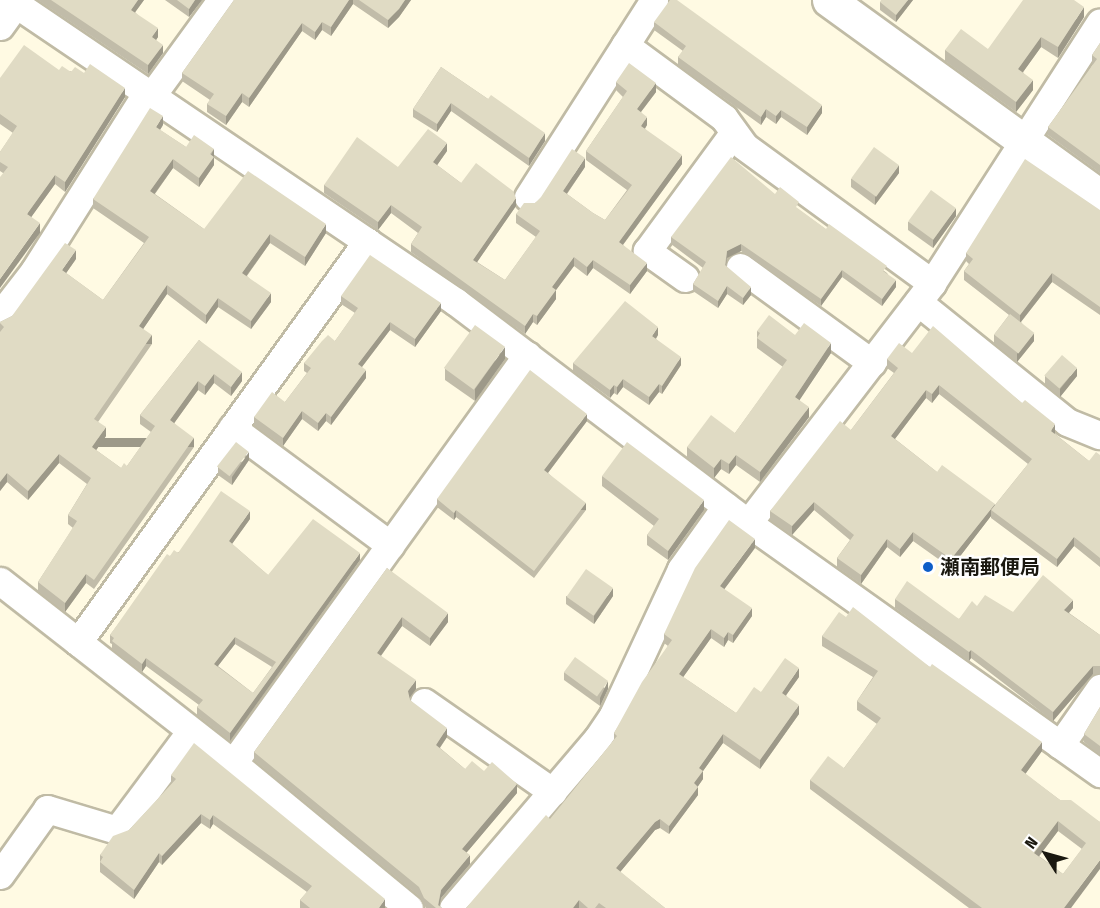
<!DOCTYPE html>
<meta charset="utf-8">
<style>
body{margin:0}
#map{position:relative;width:1100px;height:908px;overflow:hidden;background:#fffae3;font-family:"Fira Sans Condensed","Noto Sans JP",sans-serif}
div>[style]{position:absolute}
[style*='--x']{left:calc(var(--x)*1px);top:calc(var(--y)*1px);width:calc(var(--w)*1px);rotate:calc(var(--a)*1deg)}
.roads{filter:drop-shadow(2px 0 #c0bba5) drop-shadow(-2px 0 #c0bba5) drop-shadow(0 2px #c0bba5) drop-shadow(0 -2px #c0bba5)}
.minor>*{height:27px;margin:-13.5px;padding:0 13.5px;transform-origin:13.5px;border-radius:13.5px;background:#fff}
.tertiary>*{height:33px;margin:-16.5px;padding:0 16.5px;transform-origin:16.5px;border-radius:16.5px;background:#fff}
.wall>*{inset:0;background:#c1bca9}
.shaded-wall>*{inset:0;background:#9d9989;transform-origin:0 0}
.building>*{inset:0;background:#e0dbc4;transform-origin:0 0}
.dots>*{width:16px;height:16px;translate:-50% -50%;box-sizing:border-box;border:3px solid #fff;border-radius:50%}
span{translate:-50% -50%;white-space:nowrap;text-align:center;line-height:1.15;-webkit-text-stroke:4.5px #fff;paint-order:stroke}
.poi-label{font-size:20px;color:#1a1810;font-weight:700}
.left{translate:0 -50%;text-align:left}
.north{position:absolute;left:1016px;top:824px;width:60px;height:60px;-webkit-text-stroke:4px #fff;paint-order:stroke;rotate:307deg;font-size:16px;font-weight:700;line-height:24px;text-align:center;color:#1a1810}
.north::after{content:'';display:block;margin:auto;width:21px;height:27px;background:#1a1810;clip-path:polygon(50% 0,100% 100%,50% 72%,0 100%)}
</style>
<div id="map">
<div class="roads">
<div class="minor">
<i style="--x:10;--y:0;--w:539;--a:34.1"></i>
<i style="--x:456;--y:302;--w:366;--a:37.1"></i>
<i style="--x:748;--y:523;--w:432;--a:35.4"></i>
<i style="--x:0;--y:26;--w:27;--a:-54"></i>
<i style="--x:625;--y:45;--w:123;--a:36.4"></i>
<i style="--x:724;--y:118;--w:34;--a:54"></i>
<i style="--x:744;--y:146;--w:233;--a:36.1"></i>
<i style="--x:152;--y:95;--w:117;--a:-54"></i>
<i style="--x:528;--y:197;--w:234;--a:-57.4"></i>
<i style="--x:740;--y:267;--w:163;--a:36"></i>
<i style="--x:685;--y:278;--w:47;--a:-144.6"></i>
<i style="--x:647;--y:251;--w:147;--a:-53.8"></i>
<i style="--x:918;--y:302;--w:191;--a:38.8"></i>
<i style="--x:1067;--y:422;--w:35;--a:22"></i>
<i style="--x:0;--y:315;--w:56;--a:-52.3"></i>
<i style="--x:34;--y:271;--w:212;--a:-57.7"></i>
<i style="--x:232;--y:428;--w:197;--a:36.5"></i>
<i style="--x:748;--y:523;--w:302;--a:-52.5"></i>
<i style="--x:932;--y:283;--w:310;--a:-57.2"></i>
<i style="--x:0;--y:581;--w:296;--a:38"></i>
<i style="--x:233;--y:763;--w:228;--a:39.5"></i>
<i style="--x:78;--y:642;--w:494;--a:-54.2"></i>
<i style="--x:424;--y:702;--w:157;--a:34.9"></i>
<i style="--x:1060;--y:745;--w:70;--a:-54.9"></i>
<i style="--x:233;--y:763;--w:503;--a:-54.22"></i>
<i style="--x:0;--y:875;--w:81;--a:-54.5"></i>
<i style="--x:47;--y:809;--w:73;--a:16.7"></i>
<i style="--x:117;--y:830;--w:122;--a:-53.3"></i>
<i style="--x:453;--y:908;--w:222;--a:-49.6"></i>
<i style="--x:597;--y:739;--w:29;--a:-56"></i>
<i style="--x:613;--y:715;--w:161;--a:-65"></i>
<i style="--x:681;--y:569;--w:77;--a:-54.5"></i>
</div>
<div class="tertiary">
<i style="--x:829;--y:0;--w:334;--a:35.9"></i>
</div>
</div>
<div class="wall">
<i style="clip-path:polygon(38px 0,144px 0,135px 12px,158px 37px,156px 40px,163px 53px,148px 74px)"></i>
<i style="clip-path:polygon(165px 0,202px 0,189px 17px)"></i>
<i style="clip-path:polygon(234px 0,411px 0,399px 17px,388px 28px,353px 4px,331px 36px,322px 30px,315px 40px,302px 31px,249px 107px,242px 102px,226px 125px,207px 112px,207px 104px,210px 100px,182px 81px,182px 73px)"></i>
<i style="clip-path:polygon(913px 0,896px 22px,880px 10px,880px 2px)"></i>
<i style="clip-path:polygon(1084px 17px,1058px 58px,1041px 47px,1023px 72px,1033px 90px,1016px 112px,945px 61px,945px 50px,988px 49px)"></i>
<i style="clip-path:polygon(654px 22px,822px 113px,807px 135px,781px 117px,776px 124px,766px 117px,761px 125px,678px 65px,678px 57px,683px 51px,654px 30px)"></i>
<i style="clip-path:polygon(1100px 43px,1100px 173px,1048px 135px,1048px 127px,1093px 65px,1092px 64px,1092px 55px)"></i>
<i style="clip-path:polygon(441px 67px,488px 99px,545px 141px,529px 166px,451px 111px,437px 132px,413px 117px,413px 109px)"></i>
<i style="clip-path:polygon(59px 70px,84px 73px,125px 97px,65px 192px,55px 184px,31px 217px,40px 233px,3px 173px,0 171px,0 152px,13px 133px,0 124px,0 78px)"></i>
<i style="clip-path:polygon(616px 82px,656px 92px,641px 112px,647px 125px,645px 129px,682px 164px,623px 245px,647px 271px,630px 294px,593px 268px,587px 276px,574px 266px,556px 290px,556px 299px,537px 325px,533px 322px,525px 334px,411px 252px,411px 244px,418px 233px,391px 213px,378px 230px,324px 193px,324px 185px,398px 167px,447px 151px,437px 165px,461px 183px,516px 206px,477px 262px,505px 280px,536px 237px,516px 223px,516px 214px,535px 203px,585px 167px,567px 194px,593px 213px,605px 220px,627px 190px,586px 160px,586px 151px,623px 97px,616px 90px)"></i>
<i style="clip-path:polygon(163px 125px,160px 130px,186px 147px,214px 149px,214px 165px,199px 187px,173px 168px,155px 194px,204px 229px,326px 233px,305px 266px,270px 243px,247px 276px,271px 302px,251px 329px,218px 307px,206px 324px,167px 294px,143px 329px,152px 344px,98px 422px,106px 436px,96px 450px,121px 468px,127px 466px,151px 432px,140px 424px,140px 415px,199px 340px,242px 381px,231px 396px,214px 383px,205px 395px,198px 390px,174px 423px,194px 447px,94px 589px,86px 583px,65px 612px,38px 591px,38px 582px,73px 528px,68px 524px,68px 515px,87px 484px,59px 463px,28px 500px,7px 482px,0 491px,0 322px,12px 316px,76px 259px,66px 273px,103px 300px,144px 243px,93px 208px,93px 199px)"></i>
<i style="clip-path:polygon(899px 173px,875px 205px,851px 187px,851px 179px)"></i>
<i style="clip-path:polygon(775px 194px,799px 210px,887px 273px,896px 287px,882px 306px,842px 277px,821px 306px,741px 251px,727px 258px,726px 266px,751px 295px,743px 305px,727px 294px,718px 308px,693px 291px,693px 284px,703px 268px,671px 244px,671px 237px)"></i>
<i style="clip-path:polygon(1100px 210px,1100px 315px,1052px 282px,1021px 322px,1034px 341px,1017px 362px,994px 343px,994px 335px,1009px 315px,964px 280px,964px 271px,969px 264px,966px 261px,966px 253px)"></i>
<i style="clip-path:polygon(956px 216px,933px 248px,908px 230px,908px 222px)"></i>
<i style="clip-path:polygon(341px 296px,441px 311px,415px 347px,390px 330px,362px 367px,366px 378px,331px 425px,326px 421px,318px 431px,302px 419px,283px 446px,254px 425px,254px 417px,285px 402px,307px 373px,304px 371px,304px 363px,335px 341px,355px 313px,341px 304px)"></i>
<i style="clip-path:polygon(757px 331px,795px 335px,831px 353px,799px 400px,809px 417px,760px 482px,736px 465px,729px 474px,721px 469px,714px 478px,687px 457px,687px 447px,735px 433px,783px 367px,757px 348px)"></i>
<i style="clip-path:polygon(658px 335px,656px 339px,681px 365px,662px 394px,659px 392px,649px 405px,623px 387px,617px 395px,614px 393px,610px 398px,573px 371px,573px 363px)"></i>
<i style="clip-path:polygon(evenodd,912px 353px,1055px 433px,1055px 434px,1089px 461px,1100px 455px,1100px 567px,1074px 546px,1057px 567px,991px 518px,991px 516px,951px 568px,913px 541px,900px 557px,887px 547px,861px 584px,837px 567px,837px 558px,850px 540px,814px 510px,792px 535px,770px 520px,770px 511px,851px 430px,894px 373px,887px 368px,887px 359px,912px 353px,939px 394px,1028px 464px,995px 505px,937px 472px,895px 439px,926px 398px,932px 403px,939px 394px)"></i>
<i style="clip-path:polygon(505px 359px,475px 401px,445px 380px,445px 369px)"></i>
<i style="clip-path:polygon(1045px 376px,1077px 376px,1060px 397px,1045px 384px)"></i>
<i style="clip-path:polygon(587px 421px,548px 473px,586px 510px,534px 578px,456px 517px,454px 520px,437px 507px,437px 499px)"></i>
<i style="clip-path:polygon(249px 460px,232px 485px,218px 475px,218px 467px)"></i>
<i style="clip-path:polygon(602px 476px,704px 510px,668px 560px,647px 545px,647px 535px,654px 526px,602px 486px)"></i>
<i style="clip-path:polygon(evenodd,250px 519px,232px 544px,268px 575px,360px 560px,230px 741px,197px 715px,197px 707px,199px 705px,146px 666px,142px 672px,112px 649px,112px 644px,110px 643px,110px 635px,170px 556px,250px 519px,235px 644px,272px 667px,253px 693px,218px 666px,235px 644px)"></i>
<i style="clip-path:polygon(755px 548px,724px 589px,752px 616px,733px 643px,728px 640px,724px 647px,711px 638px,683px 677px,736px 713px,761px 692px,799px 677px,786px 695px,799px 714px,760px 769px,723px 743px,703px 771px,703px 779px,698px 786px,698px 795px,669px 834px,660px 828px,655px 830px,620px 872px,665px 908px,466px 908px,550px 819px,614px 740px,614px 733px,668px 646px,664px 643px,664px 634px)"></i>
<i style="clip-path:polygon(387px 568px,448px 622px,430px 646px,402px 626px,381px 656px,416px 689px,410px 698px,410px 700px,447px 737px,440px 748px,465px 769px,484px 771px,517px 793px,466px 853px,470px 864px,441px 898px,440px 906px,442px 908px,426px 908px,419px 896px,254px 760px,254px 752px)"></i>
<i style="clip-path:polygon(566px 596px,613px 596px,594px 624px,566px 604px)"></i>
<i style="clip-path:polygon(895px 599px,959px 619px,977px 606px,1013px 612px,1073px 608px,1069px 613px,1100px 635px,1100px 674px,1093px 674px,1053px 721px,971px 658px,969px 661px,895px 608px)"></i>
<i style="clip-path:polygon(evenodd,846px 617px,930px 667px,1042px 751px,1025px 774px,1060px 800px,1100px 822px,1071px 908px,969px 908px,810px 789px,810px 780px,844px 768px,877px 724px,857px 710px,857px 701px,873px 677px,822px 646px,822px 636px,846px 617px,1058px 831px,1082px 849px,1063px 874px,1039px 856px,1058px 831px)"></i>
<i style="clip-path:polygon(564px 672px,608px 689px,600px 706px,564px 680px)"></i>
<i style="clip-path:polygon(1100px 707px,1100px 755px,1084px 742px,1084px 734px)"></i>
<i style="clip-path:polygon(171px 775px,385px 908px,300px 908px,300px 900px,307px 892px,213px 824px,210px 829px,201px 823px,162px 865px,159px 862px,134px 899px,100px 872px,100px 855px,129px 830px,171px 785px)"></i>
</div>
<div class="shaded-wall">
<i style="clip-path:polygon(138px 0,144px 0,131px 18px,131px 10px)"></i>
<i style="clip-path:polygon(195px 0,202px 0,189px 17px,189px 9px)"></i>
<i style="clip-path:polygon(349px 0,353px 0,353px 4px,331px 36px,331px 27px)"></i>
<i style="clip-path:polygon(405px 0,411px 0,399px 17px,388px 28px,388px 20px)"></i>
<i style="clip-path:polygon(908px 0,913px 0,896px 22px,896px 15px)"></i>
<i style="clip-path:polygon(1084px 7px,1084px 17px,1058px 58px,1058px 47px)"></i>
<i style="clip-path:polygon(322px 22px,322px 30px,315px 40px,315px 32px)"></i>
<i style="clip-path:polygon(302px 23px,302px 31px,249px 107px,249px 98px)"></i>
<i style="clip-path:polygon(158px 28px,158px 37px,152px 46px,152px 37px)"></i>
<i style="clip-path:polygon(1041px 37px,1041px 47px,1018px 79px,1018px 69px)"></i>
<i style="clip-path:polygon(163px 45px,163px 53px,148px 74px,148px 65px)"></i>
<i style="clip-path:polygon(1033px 80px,1033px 90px,1016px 112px,1016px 102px)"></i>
<i style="clip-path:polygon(656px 83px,656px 92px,637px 117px,637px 109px)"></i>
<i style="clip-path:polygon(125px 88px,125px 97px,65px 192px,65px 182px)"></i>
<i style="clip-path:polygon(242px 93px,242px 102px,226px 125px,226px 116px)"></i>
<i style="clip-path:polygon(451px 103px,451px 111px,437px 132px,437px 124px)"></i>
<i style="clip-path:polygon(822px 105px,822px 113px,807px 135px,807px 127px)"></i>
<i style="clip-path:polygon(766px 109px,766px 117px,761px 125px,761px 117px)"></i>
<i style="clip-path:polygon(781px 110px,781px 117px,776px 124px,776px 116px)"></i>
<i style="clip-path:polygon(163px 116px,163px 125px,156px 136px,156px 127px)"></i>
<i style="clip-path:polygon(647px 117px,647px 125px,641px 134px,641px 126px)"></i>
<i style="clip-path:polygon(545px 133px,545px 141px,529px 166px,529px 158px)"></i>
<i style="clip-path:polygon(447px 143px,447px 151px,433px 171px,433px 162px)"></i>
<i style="clip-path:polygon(214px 149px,214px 165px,199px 187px,199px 178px)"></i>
<i style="clip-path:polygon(682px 155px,682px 164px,619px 250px,619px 242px)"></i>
<i style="clip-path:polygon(585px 158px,585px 167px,563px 199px,563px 191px)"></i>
<i style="clip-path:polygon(173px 159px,173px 168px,150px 200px,150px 191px)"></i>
<i style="clip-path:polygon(899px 165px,899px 173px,875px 205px,875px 197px)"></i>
<i style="clip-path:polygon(55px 175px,55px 184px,27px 223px,27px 214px)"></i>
<i style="clip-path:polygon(516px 198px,516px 206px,473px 268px,473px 260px)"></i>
<i style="clip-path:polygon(391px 205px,391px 213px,378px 230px,378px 222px)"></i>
<i style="clip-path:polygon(956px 208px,956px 216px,933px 248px,933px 240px)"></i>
<i style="clip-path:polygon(40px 223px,40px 233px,0 288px,0 279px)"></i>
<i style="clip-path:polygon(326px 224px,326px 233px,305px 266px,305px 257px)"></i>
<i style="clip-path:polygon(270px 234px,270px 243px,242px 282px,242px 273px)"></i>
<i style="clip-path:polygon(741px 244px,741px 251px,727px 258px,725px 273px,727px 251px)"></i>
<i style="clip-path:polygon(76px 250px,76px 259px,62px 279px,62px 270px)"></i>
<i style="clip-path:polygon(574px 257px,574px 266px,556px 290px,556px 299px,537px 325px,537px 316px,552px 287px)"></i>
<i style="clip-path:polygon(593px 260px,593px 268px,587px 276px,587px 267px)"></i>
<i style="clip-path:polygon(647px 263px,647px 271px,630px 294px,630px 285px)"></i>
<i style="clip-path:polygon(842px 270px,842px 277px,821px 306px,821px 299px)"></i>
<i style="clip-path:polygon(1052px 273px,1052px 282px,1020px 323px,1020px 315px)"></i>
<i style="clip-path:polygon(896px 280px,896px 287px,882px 306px,882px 299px)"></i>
<i style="clip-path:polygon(167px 285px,167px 294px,139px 335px,139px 326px)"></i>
<i style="clip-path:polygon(727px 286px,727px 294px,718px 308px,718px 301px)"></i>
<i style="clip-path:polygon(751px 287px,751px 295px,743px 305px,743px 298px)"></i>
<i style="clip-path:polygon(271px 293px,271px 302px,251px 329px,251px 321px)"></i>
<i style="clip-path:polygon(218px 298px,218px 307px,206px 324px,206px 315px)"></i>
<i style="clip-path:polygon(441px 303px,441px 311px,415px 347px,415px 339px)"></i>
<i style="clip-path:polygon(533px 314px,533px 322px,525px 334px,525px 326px)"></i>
<i style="clip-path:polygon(390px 322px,390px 330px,358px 372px,358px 364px)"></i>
<i style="clip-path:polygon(658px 327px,658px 335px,652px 344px,652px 336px)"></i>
<i style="clip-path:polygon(1034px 333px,1034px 341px,1017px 362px,1017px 354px)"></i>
<i style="left:152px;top:335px;width:9px;height:102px;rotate:90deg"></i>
<i style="clip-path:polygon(831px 343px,831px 353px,795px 407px,795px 397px)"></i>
<i style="clip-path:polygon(505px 347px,505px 359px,475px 401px,475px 389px)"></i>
<i style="clip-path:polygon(681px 357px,681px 365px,662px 394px,662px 386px)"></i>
<i style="clip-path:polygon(1077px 368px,1077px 376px,1060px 397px,1060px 389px)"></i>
<i style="clip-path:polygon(366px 370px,366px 378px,331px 425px,331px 417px)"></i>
<i style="clip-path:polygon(242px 372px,242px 381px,231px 396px,231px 387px)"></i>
<i style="clip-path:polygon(214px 374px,214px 383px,205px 395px,205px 386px)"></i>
<i style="clip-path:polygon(623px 379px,623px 387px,617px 395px,617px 387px)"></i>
<i style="clip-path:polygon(198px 381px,198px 390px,170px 429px,170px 420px)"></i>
<i style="clip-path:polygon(659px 384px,659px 392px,649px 405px,649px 397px)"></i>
<i style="clip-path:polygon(614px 385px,614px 393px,610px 398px,610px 390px)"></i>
<i style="clip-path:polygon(939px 385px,939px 394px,932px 403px,932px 394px)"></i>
<i style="clip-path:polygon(926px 390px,926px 398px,891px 444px,891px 436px)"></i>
<i style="clip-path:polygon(809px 407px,809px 417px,760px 482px,760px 472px)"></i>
<i style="clip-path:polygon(302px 411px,302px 419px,283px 446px,283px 438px)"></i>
<i style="clip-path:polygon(326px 413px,326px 421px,318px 431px,318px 423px)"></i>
<i style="clip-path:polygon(587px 414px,587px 421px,544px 478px,544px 470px)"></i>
<i style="clip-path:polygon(1055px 424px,1055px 433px,1051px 439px,1051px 431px)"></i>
<i style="clip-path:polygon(106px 427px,106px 436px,92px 456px,92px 447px)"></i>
<i style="left:194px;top:438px;width:9px;height:174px;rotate:90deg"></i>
<i style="clip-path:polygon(249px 452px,249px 460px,232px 485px,232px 477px)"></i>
<i style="clip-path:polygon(59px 454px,59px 463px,28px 500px,28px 491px)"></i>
<i style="clip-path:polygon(736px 455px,736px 465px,729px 474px,729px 464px)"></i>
<i style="clip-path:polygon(721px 459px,721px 469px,714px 478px,714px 468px)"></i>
<i style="clip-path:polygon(7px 473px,7px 482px,0 491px,0 482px)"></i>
<i style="clip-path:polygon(704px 500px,704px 510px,668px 560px,668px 551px)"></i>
<i style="clip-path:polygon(814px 502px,814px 510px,792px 535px,792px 526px)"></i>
<i style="left:586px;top:503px;width:7px;height:86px;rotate:90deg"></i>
<i style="clip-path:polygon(995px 504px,995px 512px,991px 510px,991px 516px,951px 568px,951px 559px)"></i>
<i style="clip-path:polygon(456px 510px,456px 517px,454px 520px,454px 513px)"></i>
<i style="clip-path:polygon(250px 511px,250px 519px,229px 548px,229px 541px)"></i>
<i style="clip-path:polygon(913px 532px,913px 541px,900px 557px,900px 549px)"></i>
<i style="clip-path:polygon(1074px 537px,1074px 546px,1057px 567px,1057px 559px)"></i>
<i style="clip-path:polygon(755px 539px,755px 548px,720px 595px,720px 586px)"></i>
<i style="clip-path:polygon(887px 539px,887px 547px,861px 584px,861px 575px)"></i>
<i style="clip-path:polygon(360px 553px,360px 560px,230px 741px,230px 733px)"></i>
<i style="clip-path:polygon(86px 574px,86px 583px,65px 612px,65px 603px)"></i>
<i style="clip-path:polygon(613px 588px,613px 596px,594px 624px,594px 616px)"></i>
<i style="clip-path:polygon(1073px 600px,1073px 608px,1064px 618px,1064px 610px)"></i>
<i style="clip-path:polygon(752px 608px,752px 616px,733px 643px,733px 635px)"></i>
<i style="clip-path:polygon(448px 613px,448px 622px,430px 646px,430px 638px)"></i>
<i style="clip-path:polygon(402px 617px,402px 626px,377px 661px,377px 653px)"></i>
<i style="clip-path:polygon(711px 629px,711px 638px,679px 683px,679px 674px)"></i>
<i style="clip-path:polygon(728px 632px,728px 640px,724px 647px,724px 638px)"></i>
<i style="clip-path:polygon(235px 637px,235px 644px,214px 671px,214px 664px)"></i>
<i style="clip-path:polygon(971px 650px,971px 658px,969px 661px,969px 652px)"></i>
<i style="clip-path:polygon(146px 658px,146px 666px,142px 672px,142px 664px)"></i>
<i style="clip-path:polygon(1093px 666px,1093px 674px,1053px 721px,1053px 712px)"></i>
<i style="clip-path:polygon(799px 668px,799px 677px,782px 701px,782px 693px)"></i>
<i style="clip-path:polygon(416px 680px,416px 689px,408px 700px,408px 691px)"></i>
<i style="clip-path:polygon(608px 681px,608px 689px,600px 706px,600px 698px)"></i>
<i style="clip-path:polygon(799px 705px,799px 714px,760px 769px,760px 760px)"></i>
<i style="clip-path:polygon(447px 728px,447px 737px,436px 753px,436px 745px)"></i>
<i style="clip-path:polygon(723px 734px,723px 743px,703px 771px,703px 779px,694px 792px,694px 783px,699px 768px)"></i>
<i style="clip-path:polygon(1042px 742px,1042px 751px,1021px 780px,1021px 770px)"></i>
<i style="clip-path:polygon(517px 784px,517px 793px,462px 858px,462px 849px)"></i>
<i style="clip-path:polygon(698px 787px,698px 795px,669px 834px,669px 826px)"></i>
<i style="clip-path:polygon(201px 814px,201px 823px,162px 865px,162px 856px)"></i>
<i style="clip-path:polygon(213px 815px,213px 824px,210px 829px,210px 820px)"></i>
<i style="clip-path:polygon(660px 819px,660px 828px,655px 830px,616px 877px,616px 868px,655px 822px)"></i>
<i style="clip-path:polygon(1058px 821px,1058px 831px,1034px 863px,1034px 853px)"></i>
<i style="clip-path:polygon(159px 853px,159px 862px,134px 899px,134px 890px)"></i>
<i style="clip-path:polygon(470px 855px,470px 864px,441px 898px,439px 908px,438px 908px,441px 890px)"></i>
<i style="clip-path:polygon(1100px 860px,1100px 869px,1071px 908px,1064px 908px)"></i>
<i style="clip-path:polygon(385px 899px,385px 908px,379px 908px)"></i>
<i style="clip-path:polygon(579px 900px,579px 908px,573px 908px)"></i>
</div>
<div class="building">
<i style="clip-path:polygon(51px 0,138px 0,131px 10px,158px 28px,152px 37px,163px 45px,148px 65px)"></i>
<i style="clip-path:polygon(177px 0,195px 0,189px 9px)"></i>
<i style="clip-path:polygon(234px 0,349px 0,331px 27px,322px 22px,315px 32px,302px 23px,249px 98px,242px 93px,226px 116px,207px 104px,214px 94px,182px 73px)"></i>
<i style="clip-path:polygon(359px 0,405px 0,399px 9px,388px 20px)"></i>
<i style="clip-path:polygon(670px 0,677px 0,822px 105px,807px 127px,781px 110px,776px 116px,766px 109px,761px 117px,678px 57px,686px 46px,654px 22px)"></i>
<i style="clip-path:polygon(881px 0,908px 0,896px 15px,880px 2px)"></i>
<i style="clip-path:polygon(1023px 0,1074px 0,1084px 7px,1058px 47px,1041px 37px,1018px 69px,1033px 80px,1016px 102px,945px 50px,961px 29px,988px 49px)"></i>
<i style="clip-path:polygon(1100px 43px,1100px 165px,1048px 127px,1097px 59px,1092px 55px)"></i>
<i style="clip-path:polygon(24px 45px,59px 70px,62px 66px,71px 72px,75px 67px,84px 73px,90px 64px,125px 88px,65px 182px,55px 175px,27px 214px,40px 223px,0 279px,0 177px,8px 167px,0 162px,0 152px,17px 126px,0 114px,0 78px)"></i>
<i style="clip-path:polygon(629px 63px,656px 83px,637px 109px,647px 117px,641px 126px,682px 155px,619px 242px,647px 263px,630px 285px,593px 260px,587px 267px,574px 257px,552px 287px,556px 290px,537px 316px,533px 314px,525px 326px,411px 244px,422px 227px,391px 205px,378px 222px,324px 185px,357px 137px,398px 167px,428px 129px,447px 143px,433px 162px,461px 183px,476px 163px,513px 191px,516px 198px,473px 260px,505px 280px,540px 231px,516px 214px,524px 203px,535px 203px,541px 197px,572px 149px,585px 158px,563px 191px,593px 213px,605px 220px,632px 185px,586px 151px,627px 91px,616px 82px)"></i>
<i style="clip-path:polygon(441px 67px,488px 99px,491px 95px,545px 133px,529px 158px,451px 103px,437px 124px,413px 109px)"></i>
<i style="clip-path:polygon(150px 108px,163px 116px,156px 127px,186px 147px,194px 135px,214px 149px,210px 154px,214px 157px,199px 178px,173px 159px,150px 191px,204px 229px,248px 171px,326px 224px,305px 257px,270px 234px,242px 273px,271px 293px,251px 321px,218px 298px,206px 315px,167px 285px,139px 326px,152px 335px,94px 419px,106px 427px,92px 447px,121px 468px,124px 463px,127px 466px,155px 426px,140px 415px,199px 340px,242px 372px,231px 387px,214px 374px,205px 386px,198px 381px,170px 420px,194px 438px,94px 580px,86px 574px,65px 603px,38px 582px,77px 521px,68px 515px,91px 478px,59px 454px,28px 491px,7px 473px,0 482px,0 332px,4px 327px,0 323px,0 322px,12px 316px,65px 243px,76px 250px,62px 270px,103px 300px,149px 237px,93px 199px)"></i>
<i style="left:874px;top:147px;width:31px;height:39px;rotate:36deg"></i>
<i style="clip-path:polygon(731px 157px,775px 194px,780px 187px,799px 202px,796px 207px,826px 229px,829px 224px,887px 266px,883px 271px,896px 280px,882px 299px,842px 270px,821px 299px,741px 244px,727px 251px,725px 265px,751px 287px,743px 298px,727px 286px,718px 301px,693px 284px,706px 262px,671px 237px)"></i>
<i style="clip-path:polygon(1025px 159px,1100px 210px,1100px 307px,1052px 273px,1020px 315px,964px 271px,973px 259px,966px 253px)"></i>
<i style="left:931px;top:190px;width:31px;height:39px;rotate:36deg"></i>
<i style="clip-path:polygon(370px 255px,441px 303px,415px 339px,390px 322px,358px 364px,366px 370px,331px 417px,326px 413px,318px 423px,302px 411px,283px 438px,254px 417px,272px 392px,285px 402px,311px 368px,304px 363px,322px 341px,328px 335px,335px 341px,358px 308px,341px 296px)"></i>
<i style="clip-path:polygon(625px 301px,658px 327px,652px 336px,681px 357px,662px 386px,659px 384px,649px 397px,623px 379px,617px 387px,614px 385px,610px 390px,573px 363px)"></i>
<i style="left:1010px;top:314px;width:31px;height:26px;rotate:38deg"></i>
<i style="clip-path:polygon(769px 315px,795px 335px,804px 323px,831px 343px,795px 397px,809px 407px,760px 472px,736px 455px,729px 464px,721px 459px,714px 468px,687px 447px,711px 415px,735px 433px,787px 360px,757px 338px,760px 333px,757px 331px)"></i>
<i style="left:475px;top:325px;width:37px;height:53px;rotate:36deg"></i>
<i style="clip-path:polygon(933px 326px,1022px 403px,1025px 400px,1055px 424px,1051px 431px,1089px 461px,1096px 452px,1100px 455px,1100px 558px,1074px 537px,1057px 559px,991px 510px,1032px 459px,939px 385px,932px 394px,926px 390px,891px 436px,937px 472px,942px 465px,995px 504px,951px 559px,913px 532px,900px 549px,887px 539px,861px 575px,837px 558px,854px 535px,814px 502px,792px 526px,770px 511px,840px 421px,851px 430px,898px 368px,887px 359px,899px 343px,912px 353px)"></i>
<i style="left:1062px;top:355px;width:20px;height:27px;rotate:41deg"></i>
<i style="clip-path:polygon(530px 370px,587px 414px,544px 470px,586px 503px,534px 571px,456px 510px,454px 513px,437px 499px)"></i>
<i style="left:236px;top:442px;width:16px;height:31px;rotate:38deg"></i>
<i style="clip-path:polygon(627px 442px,704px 500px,668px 551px,647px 535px,659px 519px,602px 476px)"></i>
<i style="clip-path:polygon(evenodd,221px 491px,250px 511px,229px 541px,268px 575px,313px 519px,360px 553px,230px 733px,197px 707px,203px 700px,146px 658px,142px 664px,112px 641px,114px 638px,110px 635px,167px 554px,170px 556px,174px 550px,178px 553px,221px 491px,235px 637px,276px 662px,253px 693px,214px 664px,235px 637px)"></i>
<i style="clip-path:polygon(729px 520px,755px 539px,720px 586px,752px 608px,733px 635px,728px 632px,724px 638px,711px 629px,679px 674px,736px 713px,754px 687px,761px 692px,785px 658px,799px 668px,782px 693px,799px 705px,760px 760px,723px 734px,699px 768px,703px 771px,694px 783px,698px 787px,669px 826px,660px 819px,655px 822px,616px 868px,665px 908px,606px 908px,599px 903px,595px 908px,588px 908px,579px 900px,573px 908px,466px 908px,546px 815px,550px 819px,617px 736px,614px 733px,642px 682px,672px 640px,664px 634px,695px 568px)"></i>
<i style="clip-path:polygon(387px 568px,448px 613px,430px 638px,402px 617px,377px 653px,416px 680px,408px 691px,410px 700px,447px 728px,436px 745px,465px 769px,472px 761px,484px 771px,492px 762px,517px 784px,462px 849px,470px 855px,441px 890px,438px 905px,442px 908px,436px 908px,424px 898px,419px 887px,254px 752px)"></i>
<i style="left:586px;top:569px;width:33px;height:34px;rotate:35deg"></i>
<i style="clip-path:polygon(1043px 575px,1073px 600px,1064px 610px,1100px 635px,1100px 666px,1093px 666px,1053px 712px,971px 650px,969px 652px,895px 599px,907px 581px,959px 619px,972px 601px,977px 606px,985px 595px,1013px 612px)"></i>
<i style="clip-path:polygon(evenodd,853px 607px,930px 667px,932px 664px,1042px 742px,1021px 770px,1060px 800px,1071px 800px,1100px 822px,1100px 860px,1064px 908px,982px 908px,810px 780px,828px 756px,844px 768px,881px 718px,857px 701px,878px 671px,822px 636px,839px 612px,846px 617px,853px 607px,1058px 821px,1086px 843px,1063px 874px,1034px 853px,1058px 821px)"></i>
<i style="left:575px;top:657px;width:41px;height:19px;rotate:36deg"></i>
<i style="clip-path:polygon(1100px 707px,1100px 746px,1084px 734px)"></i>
<i style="clip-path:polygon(194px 743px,385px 899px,379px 908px,310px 908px,300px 900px,312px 886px,213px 815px,210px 820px,201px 814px,162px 856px,159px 853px,134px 890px,100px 862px,103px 857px,100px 855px,113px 836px,129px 830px,176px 779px,171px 775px)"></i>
</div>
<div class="dots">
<i style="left:928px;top:567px;background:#0e5ec8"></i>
</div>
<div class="poi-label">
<span class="left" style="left:940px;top:567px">瀬南郵便局</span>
</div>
<div class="north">N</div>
</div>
